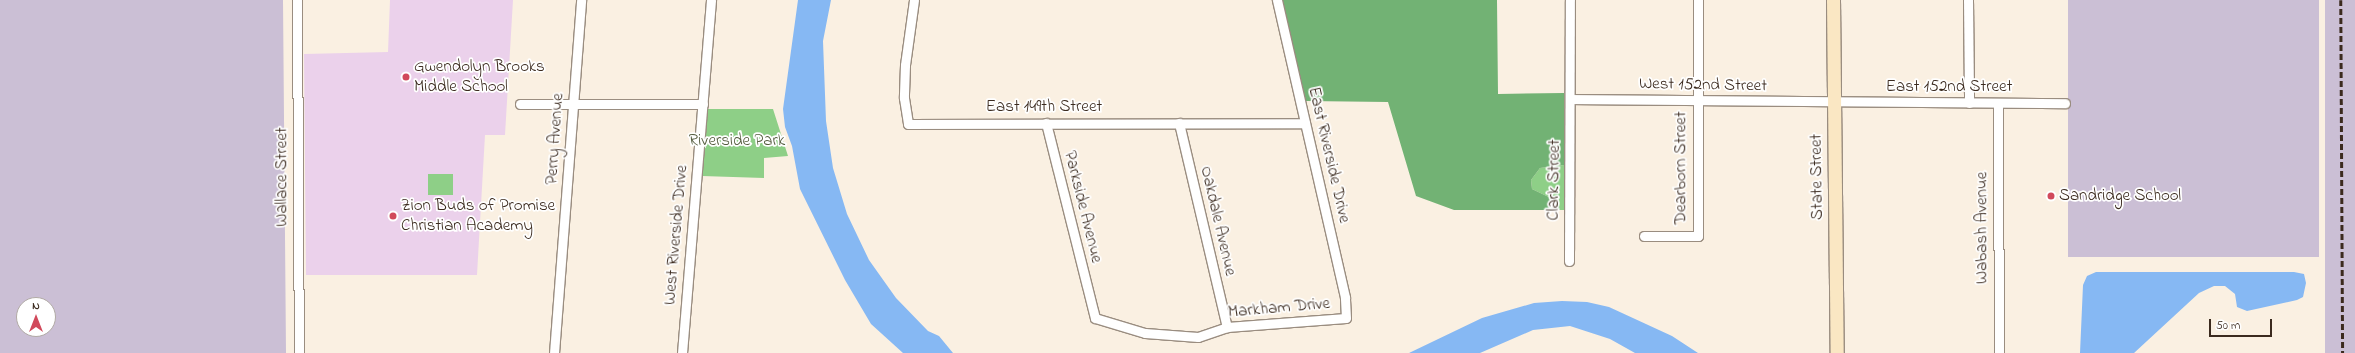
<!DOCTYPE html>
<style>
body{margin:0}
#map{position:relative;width:2355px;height:353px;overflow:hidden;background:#faf0e2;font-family:"Indie Flower",sans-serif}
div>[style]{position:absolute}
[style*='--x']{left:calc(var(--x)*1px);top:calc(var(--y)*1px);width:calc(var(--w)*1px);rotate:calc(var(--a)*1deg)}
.built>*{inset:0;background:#ebd1eb}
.industrial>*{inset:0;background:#cbbfd5;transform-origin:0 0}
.green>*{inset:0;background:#8ecf87;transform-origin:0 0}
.forest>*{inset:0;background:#72b274}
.water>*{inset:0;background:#86b8f3}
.roads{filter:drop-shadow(1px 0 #9a8d80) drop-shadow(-1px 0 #9a8d80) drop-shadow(0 1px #9a8d80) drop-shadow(0 -1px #9a8d80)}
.minor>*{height:9px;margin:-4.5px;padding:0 4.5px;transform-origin:4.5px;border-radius:4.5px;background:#fff}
.secondary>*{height:13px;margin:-6.5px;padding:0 6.5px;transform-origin:6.5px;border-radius:6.5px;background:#fae7c3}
.rail>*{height:2.5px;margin-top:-1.25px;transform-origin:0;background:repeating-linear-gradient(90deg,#3b2a1e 0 6px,transparent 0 9px)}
.dots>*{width:11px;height:11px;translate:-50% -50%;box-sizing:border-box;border:2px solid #fff;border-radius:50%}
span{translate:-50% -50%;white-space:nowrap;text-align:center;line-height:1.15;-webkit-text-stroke:3.5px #fff;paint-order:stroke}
.poi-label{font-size:17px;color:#3b2a1e}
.left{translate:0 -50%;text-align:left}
.street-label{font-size:17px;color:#3b2a1e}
.park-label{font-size:17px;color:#545c3e}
.north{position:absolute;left:16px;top:297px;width:40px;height:40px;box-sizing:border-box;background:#fff;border:1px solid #b1aaa5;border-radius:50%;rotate:0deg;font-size:11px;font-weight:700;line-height:16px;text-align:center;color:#3b2a1e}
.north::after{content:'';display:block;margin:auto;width:14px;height:18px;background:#d1495b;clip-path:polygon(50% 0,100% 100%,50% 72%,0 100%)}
.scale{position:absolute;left:2209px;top:319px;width:63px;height:18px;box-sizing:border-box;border:2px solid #3b2a1e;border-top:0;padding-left:5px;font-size:12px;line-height:14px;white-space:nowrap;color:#3b2a1e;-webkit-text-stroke:3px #fff;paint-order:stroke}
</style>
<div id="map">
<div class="built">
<i style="clip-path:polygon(390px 0,513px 0,505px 135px,485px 135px,477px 275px,306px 275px,304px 54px,388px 52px)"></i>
</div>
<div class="industrial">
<i style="clip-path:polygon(evenodd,0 0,283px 0,286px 353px,0 353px,0 0,24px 305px,48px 305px,48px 329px,24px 329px,24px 305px)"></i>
<i style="left:2068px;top:0;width:251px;height:257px"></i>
<i style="left:2325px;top:0;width:30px;height:353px"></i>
</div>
<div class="green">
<i style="clip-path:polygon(708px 109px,773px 109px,788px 156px,764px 158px,764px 178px,702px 176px)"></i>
<i style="clip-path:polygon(1564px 165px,1565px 210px,1560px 210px,1557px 201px,1532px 189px,1531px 180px,1540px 168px)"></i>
<i style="left:428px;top:174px;width:25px;height:21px"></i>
</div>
<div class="forest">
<i style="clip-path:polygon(1282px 0,1497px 0,1498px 94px,1564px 93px,1564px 165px,1540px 168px,1531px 180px,1532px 189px,1557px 201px,1560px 210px,1454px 210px,1416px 196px,1388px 102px,1306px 101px)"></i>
</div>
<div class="water">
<i style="clip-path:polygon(798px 0,831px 0,823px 41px,826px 121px,833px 168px,847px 214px,869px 260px,896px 298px,928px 331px,939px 336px,953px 353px,903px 353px,871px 324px,845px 280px,800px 189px,792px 146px,785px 127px,783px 109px)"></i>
<i style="clip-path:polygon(2096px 272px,2294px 272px,2304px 274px,2306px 283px,2303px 297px,2297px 300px,2247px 311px,2237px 307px,2235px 294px,2225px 286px,2214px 286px,2199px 293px,2134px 353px,2080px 353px,2083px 285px,2087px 276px)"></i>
<i style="clip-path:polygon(1562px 301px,1587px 302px,1609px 307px,1672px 336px,1698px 353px,1635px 353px,1610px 339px,1570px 326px,1533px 330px,1480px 353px,1409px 353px,1482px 318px,1534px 303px)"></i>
</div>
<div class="roads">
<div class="minor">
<i style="--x:297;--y:0;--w:353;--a:89.7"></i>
<i style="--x:914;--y:0;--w:66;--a:97.9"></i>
<i style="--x:905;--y:65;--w:33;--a:92"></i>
<i style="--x:904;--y:98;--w:26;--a:81"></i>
<i style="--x:908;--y:124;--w:397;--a:-0.1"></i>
<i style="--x:1968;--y:0;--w:103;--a:89.4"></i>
<i style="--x:1571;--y:99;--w:494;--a:0.5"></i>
<i style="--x:1998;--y:103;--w:250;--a:89.8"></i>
<i style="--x:520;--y:104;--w:183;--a:0"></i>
<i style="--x:1046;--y:123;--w:201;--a:75.9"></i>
<i style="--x:1095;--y:318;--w:52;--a:16.7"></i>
<i style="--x:1145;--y:333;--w:53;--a:4.3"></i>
<i style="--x:1198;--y:337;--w:31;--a:-19"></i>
<i style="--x:1227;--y:327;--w:119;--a:-4.3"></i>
<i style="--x:1346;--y:318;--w:21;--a:-93"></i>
<i style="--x:1345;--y:297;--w:305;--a:-102.9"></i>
<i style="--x:1179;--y:123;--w:210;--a:76.8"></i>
<i style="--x:1644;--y:236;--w:54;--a:0"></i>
<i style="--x:1698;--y:236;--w:236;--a:-90"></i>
<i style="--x:1569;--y:261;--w:261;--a:-89.8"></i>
<i style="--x:554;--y:353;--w:354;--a:-85.6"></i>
<i style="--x:682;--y:353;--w:354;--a:-85.3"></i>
</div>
<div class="secondary">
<i style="--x:1833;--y:0;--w:353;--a:89.4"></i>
</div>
</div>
<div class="rail">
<i style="--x:2341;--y:0;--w:353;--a:89.7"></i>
</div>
<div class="dots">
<i style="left:406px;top:77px;background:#d1495b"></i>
<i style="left:2051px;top:196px;background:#d1495b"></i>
<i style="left:393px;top:216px;background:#d1495b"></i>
</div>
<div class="poi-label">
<span class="left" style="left:414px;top:77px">Gwendolyn Brooks<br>Middle School</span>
<span class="left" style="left:2059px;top:196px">Sandridge School</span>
<span class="left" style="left:401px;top:216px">Zion Buds of Promise<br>Christian Academy</span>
</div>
<div class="street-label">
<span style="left:1703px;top:85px;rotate:1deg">West 152nd Street</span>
<span style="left:1949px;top:87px">East 152nd Street</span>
<span style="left:1044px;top:107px">East 149th Street</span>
<span style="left:555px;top:139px;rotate:-86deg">Perry Avenue</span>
<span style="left:1329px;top:155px;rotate:77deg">East Riverside Drive</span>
<span style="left:1681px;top:168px;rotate:-90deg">Dearborn Street</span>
<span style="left:282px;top:177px;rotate:-90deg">Wallace Street</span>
<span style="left:1817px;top:177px;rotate:-91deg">State Street</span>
<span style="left:1554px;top:180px;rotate:-89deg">Clark Street</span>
<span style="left:1083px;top:207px;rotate:76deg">Parkside Avenue</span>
<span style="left:1218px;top:221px;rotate:77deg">Oakdale Avenue</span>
<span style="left:1982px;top:228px;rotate:-90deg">Wabash Avenue</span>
<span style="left:676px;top:235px;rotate:-85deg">West Riverside Drive</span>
<span style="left:1279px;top:308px;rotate:-5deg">Markham Drive</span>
</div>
<div class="park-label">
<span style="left:737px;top:141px">Riverside Park</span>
</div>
<div class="north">N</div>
<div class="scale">50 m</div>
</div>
